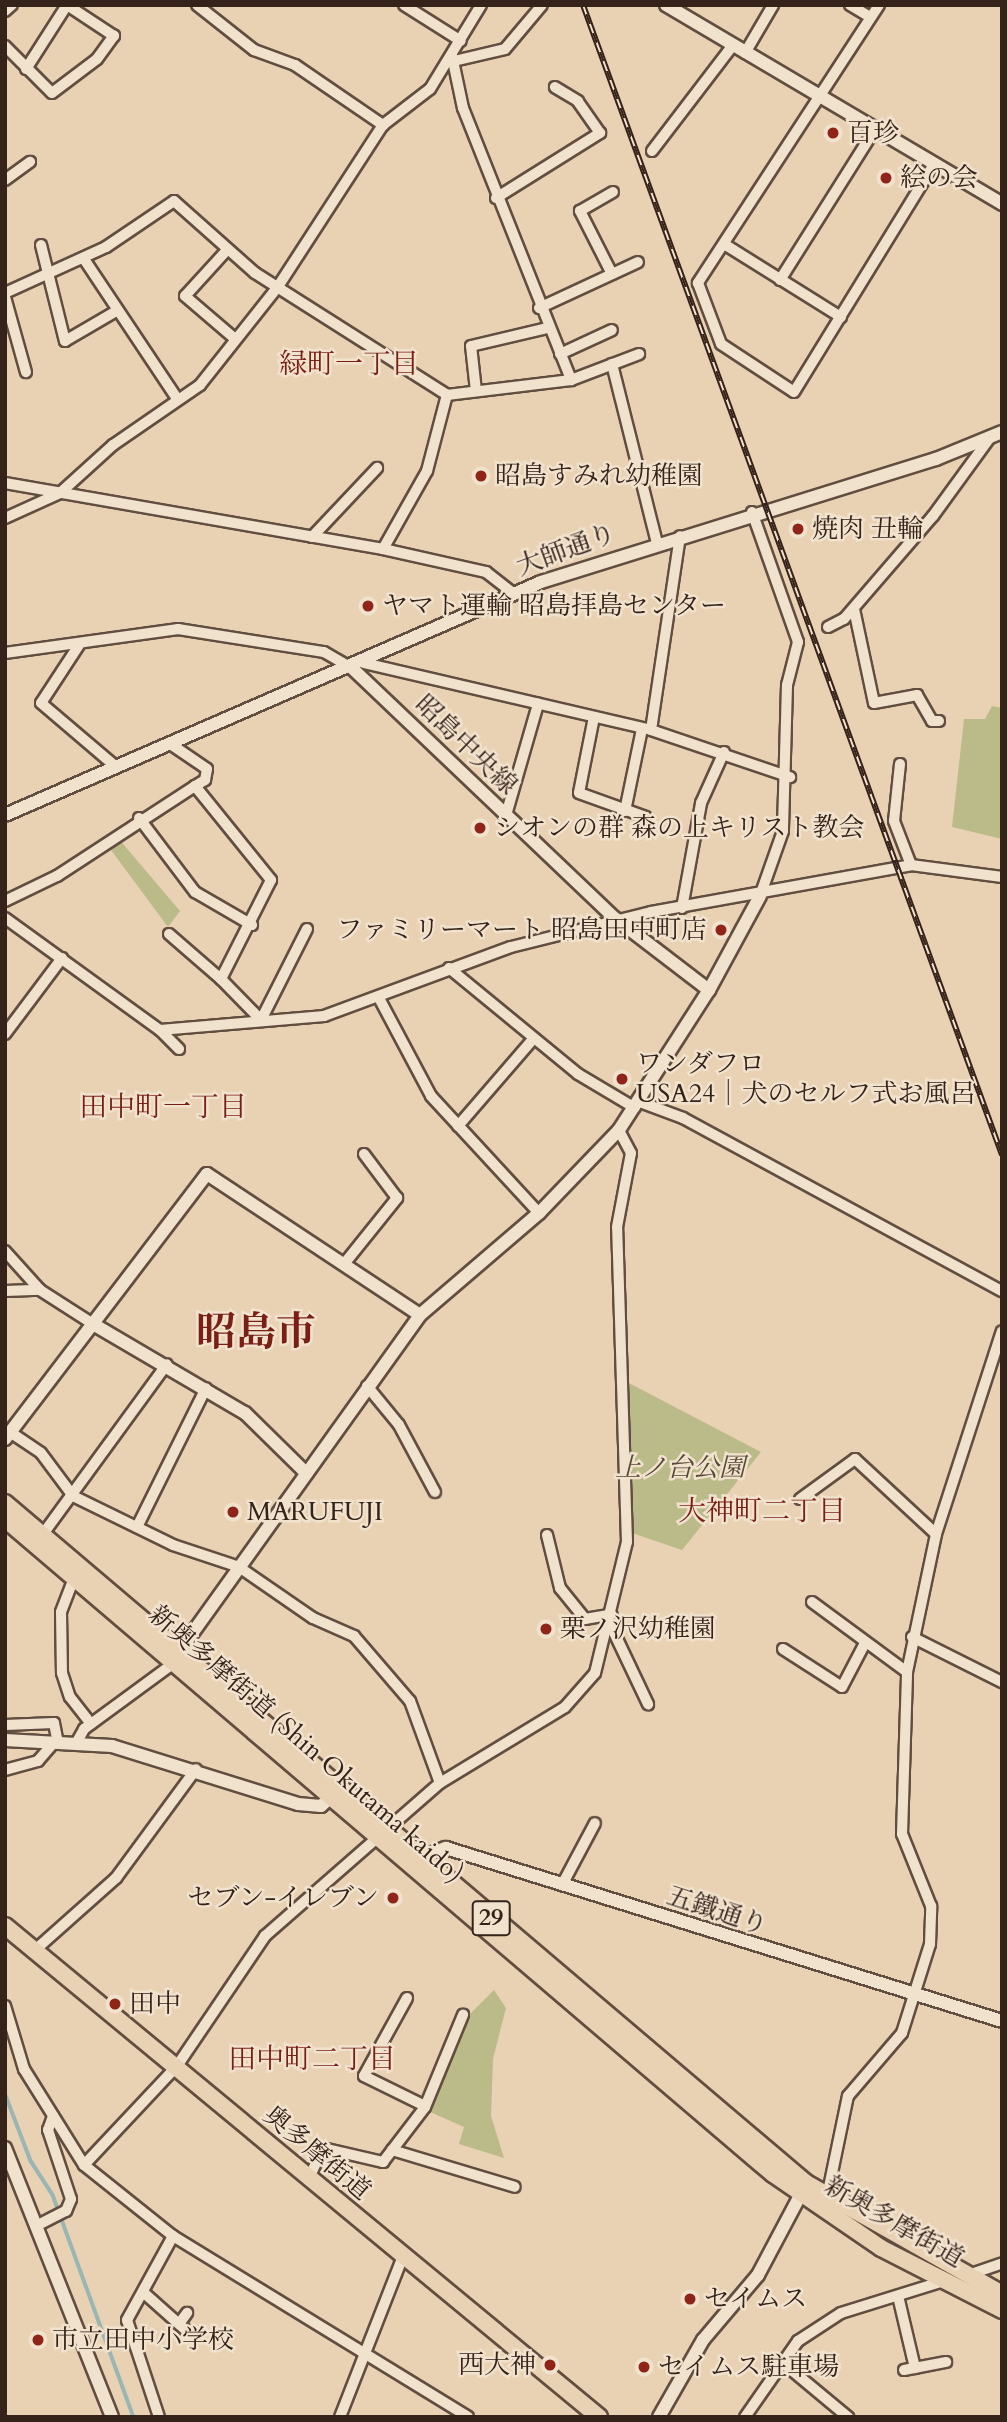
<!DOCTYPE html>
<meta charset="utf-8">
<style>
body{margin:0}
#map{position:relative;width:1007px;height:2422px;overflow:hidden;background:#e9d2b3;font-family:Cardo,"Noto Serif JP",serif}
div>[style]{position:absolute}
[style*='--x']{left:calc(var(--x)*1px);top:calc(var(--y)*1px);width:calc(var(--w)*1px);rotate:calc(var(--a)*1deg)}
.green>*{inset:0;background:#bbbb89}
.stream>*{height:3.5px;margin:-1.75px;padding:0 1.75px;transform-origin:1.75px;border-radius:1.75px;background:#99b6b4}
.roads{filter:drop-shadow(2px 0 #624e40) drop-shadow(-2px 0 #624e40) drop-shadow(0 2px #624e40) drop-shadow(0 -2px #624e40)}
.minor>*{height:10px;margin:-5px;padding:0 5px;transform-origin:5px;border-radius:5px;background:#f1e2ce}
.tertiary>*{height:12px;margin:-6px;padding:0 6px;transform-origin:6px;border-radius:6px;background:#f1e2ce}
.primary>*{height:16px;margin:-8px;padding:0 8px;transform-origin:8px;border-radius:8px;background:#e9d2b3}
.rail>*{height:6px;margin-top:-3px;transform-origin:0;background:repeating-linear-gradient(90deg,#f1e2ce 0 10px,#352219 0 20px);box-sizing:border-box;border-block:2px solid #352219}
.dots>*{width:19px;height:19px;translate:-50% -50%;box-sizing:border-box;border:4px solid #f1e2ce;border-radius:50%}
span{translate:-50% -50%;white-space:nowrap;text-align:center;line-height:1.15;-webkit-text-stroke:5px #f1e2ce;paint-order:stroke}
.shield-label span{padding:2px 5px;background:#f1e2ce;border:2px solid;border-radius:5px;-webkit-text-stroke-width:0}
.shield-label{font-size:24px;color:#352219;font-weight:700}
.poi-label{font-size:26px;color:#352219}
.left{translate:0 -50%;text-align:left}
.right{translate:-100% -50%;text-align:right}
.street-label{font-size:26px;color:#352219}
.park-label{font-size:26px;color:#564835;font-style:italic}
.neighbourhood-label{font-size:28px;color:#7a1f14}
.town-label{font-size:40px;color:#7a1f14;font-weight:700}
.frame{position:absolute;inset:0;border:7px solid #352219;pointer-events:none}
</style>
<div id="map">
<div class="green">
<i style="clip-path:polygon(992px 706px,1002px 708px,1002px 839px,952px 827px,964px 719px,985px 719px)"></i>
<i style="clip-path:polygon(118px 838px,180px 911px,168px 927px,108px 846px)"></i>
<i style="clip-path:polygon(625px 1381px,761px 1452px,682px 1550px,629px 1532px)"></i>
<i style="clip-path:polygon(494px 1990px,506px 2008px,493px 2059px,491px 2116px,504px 2158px,459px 2144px,464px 2127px,428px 2111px,470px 2014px)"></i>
</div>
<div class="stream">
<i style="--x:5;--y:2093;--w:73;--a:69.1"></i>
<i style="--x:31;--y:2161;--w:40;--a:57.1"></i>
<i style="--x:53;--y:2195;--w:236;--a:70"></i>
</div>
<div class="roads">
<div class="minor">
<i style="--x:197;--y:5;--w:73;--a:38.3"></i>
<i style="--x:254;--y:50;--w:44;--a:20.1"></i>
<i style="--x:295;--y:65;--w:107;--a:34.3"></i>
<i style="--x:404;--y:5;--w:67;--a:32.3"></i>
<i style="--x:850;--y:5;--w:21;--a:31"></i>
<i style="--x:879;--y:5;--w:332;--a:123.1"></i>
<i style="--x:698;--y:283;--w:65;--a:69.3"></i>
<i style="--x:721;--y:344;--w:87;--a:33.3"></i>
<i style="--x:794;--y:392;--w:268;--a:-58.4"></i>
<i style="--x:5;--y:11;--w:9;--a:-41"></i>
<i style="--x:5;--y:46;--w:66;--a:45"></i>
<i style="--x:52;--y:93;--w:56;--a:-37.1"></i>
<i style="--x:97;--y:59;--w:29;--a:-54"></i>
<i style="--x:114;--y:36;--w:56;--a:-146.6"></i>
<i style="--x:745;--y:53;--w:56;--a:-59.7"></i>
<i style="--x:452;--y:56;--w:53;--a:78.1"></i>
<i style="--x:463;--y:108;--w:293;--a:68.3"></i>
<i style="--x:454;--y:61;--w:52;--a:-13.2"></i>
<i style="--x:505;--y:49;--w:57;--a:-49.9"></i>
<i style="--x:26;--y:69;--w:76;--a:-57.4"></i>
<i style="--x:652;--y:151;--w:133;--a:-52.6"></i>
<i style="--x:5;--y:180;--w:31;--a:-36"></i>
<i style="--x:496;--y:198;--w:123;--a:-32"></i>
<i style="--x:600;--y:133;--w:39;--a:-125"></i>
<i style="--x:578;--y:101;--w:27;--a:-149"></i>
<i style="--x:724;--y:244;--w:138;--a:32"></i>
<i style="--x:41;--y:245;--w:99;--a:76"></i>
<i style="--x:65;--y:341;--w:61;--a:-30.3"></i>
<i style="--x:227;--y:250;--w:62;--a:132.4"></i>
<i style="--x:185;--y:296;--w:65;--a:40.6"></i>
<i style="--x:84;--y:259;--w:166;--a:56.3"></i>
<i style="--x:612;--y:274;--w:71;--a:-116.9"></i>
<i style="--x:580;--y:211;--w:38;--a:-30"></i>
<i style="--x:780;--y:280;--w:178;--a:-57.8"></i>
<i style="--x:5;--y:293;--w:111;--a:-24.5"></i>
<i style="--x:106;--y:247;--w:82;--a:-34.1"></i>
<i style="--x:174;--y:201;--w:108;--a:41.6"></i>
<i style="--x:255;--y:273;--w:227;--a:32.4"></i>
<i style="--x:447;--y:395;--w:125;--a:-6.9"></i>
<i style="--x:571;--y:380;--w:73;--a:-20.9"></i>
<i style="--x:5;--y:297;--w:78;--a:74.4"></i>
<i style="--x:539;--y:308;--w:109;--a:-24.9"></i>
<i style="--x:560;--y:354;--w:57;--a:-24.8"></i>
<i style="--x:612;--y:364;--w:185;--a:75.9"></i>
<i style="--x:476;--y:391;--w:45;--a:-96.3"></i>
<i style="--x:471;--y:346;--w:79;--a:-13.2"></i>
<i style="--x:5;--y:483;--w:384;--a:9.9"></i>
<i style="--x:383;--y:549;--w:106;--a:12.6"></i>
<i style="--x:486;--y:572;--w:36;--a:38"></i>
<i style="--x:752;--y:512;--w:138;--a:70.5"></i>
<i style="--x:798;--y:642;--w:44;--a:104.3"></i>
<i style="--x:787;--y:685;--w:146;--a:91.6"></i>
<i style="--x:783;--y:831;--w:69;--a:109.5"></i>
<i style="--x:5;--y:518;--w:60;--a:-24.4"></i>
<i style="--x:60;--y:493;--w:72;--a:-42.2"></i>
<i style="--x:113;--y:445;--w:106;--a:-34.6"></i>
<i style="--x:200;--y:385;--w:124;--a:-51.6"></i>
<i style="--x:277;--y:288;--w:194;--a:-57"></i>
<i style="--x:383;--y:125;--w:59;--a:-37.5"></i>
<i style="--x:430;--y:89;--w:98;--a:-58.7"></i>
<i style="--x:312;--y:537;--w:95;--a:-46.7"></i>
<i style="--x:383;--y:549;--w:90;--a:-60.6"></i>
<i style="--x:427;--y:471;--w:79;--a:-75.3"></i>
<i style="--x:854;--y:609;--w:96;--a:78"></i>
<i style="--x:874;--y:703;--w:44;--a:-10.5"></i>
<i style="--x:917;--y:695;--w:30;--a:60"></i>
<i style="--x:932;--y:721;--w:7;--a:0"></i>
<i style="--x:828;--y:627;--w:18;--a:-27"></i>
<i style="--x:844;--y:619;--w:136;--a:-49.2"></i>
<i style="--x:933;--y:516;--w:95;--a:-54"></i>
<i style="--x:79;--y:645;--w:69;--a:123.2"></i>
<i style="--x:41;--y:703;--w:97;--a:40.4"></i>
<i style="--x:5;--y:653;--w:175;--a:-7.9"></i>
<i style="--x:178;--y:629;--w:148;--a:9"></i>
<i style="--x:324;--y:652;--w:32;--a:30"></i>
<i style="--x:364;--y:663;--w:295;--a:13.1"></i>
<i style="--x:651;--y:730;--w:147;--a:18.7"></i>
<i style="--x:594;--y:717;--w:77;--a:101.2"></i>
<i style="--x:579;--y:793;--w:71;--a:19.7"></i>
<i style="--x:651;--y:730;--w:196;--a:-81.5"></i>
<i style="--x:169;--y:743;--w:46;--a:34.4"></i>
<i style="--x:207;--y:769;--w:11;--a:100"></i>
<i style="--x:205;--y:780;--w:12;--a:149"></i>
<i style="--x:195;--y:786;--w:121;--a:51"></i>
<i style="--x:271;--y:880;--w:111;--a:116.8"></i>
<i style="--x:221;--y:979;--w:57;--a:45.7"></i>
<i style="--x:900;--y:764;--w:57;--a:96"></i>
<i style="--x:894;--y:821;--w:47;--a:68.9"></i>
<i style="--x:625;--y:811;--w:84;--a:-78.3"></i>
<i style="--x:506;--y:815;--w:116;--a:-73.9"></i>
<i style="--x:139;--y:818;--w:93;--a:52.9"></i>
<i style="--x:195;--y:892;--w:66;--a:30.1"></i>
<i style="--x:5;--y:901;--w:58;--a:-25.7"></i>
<i style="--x:57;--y:876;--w:165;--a:-33.1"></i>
<i style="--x:682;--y:908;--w:107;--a:-79.7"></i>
<i style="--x:701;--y:803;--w:56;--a:-65.7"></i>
<i style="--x:5;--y:918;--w:191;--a:35.9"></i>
<i style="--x:160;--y:1030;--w:165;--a:-4.9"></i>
<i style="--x:324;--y:1016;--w:199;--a:-20.3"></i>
<i style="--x:511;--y:947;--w:144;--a:-14"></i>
<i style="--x:651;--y:912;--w:264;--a:-10.2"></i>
<i style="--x:911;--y:865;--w:92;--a:7.5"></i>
<i style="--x:169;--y:934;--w:69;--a:40.9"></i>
<i style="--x:449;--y:968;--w:167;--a:39.4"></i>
<i style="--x:578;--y:1074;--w:66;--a:30.8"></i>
<i style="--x:379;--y:998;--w:111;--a:62"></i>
<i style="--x:431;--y:1096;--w:159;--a:47.3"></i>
<i style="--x:261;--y:1020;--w:102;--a:-63.2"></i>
<i style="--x:160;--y:1030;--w:27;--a:45"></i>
<i style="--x:5;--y:1034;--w:95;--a:-53.1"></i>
<i style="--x:640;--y:1102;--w:46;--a:20.4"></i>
<i style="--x:683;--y:1118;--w:363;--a:28.5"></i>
<i style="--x:458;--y:1126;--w:115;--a:-49.2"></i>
<i style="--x:5;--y:1251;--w:52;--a:48.1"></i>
<i style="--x:40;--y:1290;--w:63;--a:32.7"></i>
<i style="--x:344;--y:1264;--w:85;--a:-51.2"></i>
<i style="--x:397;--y:1198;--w:55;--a:-126.9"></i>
<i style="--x:5;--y:1291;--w:35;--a:-2"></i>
<i style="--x:367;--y:1386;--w:50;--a:50.6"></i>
<i style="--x:399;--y:1425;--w:76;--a:61.8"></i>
<i style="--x:10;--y:1432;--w:37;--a:34"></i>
<i style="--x:41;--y:1453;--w:54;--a:53.3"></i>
<i style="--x:73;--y:1496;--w:111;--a:26.1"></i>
<i style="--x:173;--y:1545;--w:70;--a:18.4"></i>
<i style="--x:239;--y:1567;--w:90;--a:34.6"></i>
<i style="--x:313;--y:1618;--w:45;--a:23.7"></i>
<i style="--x:354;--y:1636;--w:86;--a:49.3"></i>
<i style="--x:410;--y:1701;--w:87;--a:69.9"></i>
<i style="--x:800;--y:1499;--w:68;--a:-36"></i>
<i style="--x:855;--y:1459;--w:110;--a:42.8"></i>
<i style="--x:137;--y:1527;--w:155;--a:-63.6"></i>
<i style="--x:43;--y:1534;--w:210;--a:-53.9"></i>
<i style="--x:547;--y:1535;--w:55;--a:76.2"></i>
<i style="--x:560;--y:1588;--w:40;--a:51"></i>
<i style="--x:585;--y:1619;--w:27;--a:-10"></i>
<i style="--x:74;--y:1578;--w:36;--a:111"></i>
<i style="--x:61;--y:1612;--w:61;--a:89.1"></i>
<i style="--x:62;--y:1673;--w:25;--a:72"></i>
<i style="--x:70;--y:1697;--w:34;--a:52"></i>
<i style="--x:812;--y:1602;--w:118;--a:36.4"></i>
<i style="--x:610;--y:1624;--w:89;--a:64.6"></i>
<i style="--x:912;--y:1637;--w:101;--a:26.6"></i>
<i style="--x:783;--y:1649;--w:70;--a:32.8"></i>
<i style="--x:842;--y:1687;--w:47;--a:-62.4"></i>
<i style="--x:5;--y:1725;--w:49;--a:-2.3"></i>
<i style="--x:54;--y:1723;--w:16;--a:79"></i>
<i style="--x:57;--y:1739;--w:29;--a:131"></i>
<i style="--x:38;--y:1761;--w:34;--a:165"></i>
<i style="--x:78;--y:1740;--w:13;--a:-61"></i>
<i style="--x:84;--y:1729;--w:112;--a:-36.3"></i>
<i style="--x:562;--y:1885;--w:70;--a:-62"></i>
<i style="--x:34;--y:1951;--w:110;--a:-41.7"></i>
<i style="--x:116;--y:1878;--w:135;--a:-53.7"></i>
<i style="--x:407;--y:1998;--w:89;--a:118.9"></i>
<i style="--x:364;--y:2076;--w:68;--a:26.2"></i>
<i style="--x:5;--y:2006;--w:66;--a:73.2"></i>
<i style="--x:24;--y:2069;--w:113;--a:58"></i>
<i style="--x:84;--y:2165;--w:114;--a:38.6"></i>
<i style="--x:173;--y:2236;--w:346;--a:31.5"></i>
<i style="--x:392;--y:2150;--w:128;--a:16.7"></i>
<i style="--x:84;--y:2165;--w:136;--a:-46.8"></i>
<i style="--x:177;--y:2066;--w:157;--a:-55.9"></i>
<i style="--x:265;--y:1936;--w:232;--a:-41.2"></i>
<i style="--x:440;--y:1783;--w:146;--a:-31.3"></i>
<i style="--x:565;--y:1707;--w:45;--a:-48.6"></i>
<i style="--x:595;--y:1673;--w:135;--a:-76.3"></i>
<i style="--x:627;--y:1542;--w:315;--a:-91.8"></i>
<i style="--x:617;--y:1227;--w:75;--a:-79.3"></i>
<i style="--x:631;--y:1153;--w:26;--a:-118"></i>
<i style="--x:309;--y:2178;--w:33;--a:-65"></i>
<i style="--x:323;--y:2148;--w:62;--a:13.1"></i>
<i style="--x:383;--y:2162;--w:69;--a:-52.6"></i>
<i style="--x:425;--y:2107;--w:100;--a:-67.6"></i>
<i style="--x:827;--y:2197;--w:103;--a:-78.3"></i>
<i style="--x:848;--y:2096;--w:83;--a:-49.4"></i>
<i style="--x:902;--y:2033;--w:93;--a:-72.5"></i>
<i style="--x:930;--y:1944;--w:38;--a:-88"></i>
<i style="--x:931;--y:1906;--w:78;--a:-111.9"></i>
<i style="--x:902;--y:1834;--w:162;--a:-88.2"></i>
<i style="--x:907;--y:1672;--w:141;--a:-78.1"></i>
<i style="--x:936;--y:1534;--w:213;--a:-72"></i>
<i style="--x:36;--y:2226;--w:34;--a:-27"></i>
<i style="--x:66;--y:2211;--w:13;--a:-67"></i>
<i style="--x:71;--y:2199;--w:73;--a:-108.4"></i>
<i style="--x:48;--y:2130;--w:15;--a:-70"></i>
<i style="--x:968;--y:2275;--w:36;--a:-19"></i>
<i style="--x:143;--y:2292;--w:62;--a:41.7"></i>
<i style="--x:898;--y:2296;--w:74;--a:76.7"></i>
<i style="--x:179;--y:2324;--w:14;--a:-54"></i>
<i style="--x:783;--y:2363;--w:85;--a:39.7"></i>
<i style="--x:904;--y:2370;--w:43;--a:-10.8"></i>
<i style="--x:159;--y:2417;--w:102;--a:-108.3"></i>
<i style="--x:127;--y:2320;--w:96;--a:-61.3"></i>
<i style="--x:340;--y:2417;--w:173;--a:-68.6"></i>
<i style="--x:745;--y:2417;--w:93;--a:-55.1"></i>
<i style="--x:798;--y:2341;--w:51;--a:-33.1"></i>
<i style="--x:841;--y:2313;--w:111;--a:-17.3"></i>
</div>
<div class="tertiary">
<i style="--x:666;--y:5;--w:391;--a:30.6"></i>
<i style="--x:352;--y:668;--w:364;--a:43.6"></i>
<i style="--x:616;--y:919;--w:117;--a:37.4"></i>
<i style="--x:5;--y:815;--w:584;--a:-23.49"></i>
<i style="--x:541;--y:582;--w:414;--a:-17.3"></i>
<i style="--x:936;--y:459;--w:71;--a:-22.2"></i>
<i style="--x:93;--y:1324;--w:176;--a:30.4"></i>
<i style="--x:245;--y:1413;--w:86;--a:44.5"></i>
<i style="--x:5;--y:1439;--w:333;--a:-52.7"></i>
<i style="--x:207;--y:1174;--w:255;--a:33.5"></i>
<i style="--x:176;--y:1656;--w:419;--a:-54.4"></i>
<i style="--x:420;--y:1315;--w:157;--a:-40.6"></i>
<i style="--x:539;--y:1213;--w:115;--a:-46.1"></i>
<i style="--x:619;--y:1130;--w:166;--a:-57.3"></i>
<i style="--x:709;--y:990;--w:107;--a:-61.5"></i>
<i style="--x:5;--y:1740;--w:107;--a:3.2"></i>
<i style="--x:112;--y:1746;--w:195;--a:17.3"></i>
<i style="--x:298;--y:1804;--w:23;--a:5"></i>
<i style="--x:321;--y:1806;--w:13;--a:-42"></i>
<i style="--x:422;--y:1857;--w:26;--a:-21"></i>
<i style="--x:446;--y:1848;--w:582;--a:17.28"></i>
<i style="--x:5;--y:2148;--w:289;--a:68.3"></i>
<i style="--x:659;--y:2417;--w:89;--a:-60.3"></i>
<i style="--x:703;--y:2340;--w:85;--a:-49.8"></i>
<i style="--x:758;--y:2275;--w:98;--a:-62.1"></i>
</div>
<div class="primary">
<i style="--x:5;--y:1503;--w:1051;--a:40.33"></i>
<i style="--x:806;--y:2183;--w:225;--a:29.5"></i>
<i style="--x:5;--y:1519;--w:1009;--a:40.46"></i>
<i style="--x:773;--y:2174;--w:131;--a:34.4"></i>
<i style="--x:881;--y:2248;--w:136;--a:27.1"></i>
<i style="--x:5;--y:1926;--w:771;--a:39.58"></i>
</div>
</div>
<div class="rail">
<i style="--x:583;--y:5;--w:1224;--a:69.98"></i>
</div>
<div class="dots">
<i style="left:833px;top:133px;background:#8f2418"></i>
<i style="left:886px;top:178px;background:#8f2418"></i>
<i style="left:481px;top:476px;background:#8f2418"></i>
<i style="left:798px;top:529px;background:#8f2418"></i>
<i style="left:368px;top:606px;background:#8f2418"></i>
<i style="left:480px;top:828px;background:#8f2418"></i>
<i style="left:721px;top:930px;background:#8f2418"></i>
<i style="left:622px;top:1079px;background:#8f2418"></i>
<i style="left:233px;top:1512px;background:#8f2418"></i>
<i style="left:546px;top:1629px;background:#8f2418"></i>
<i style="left:393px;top:1898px;background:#8f2418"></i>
<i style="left:115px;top:2004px;background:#8f2418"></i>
<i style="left:690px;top:2299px;background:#8f2418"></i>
<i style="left:38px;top:2340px;background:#8f2418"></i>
<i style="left:550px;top:2365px;background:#8f2418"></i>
<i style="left:644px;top:2367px;background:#8f2418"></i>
</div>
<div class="shield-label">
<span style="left:491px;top:1918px">29</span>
</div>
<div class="poi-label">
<span class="left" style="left:847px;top:133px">百珍</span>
<span class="left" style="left:900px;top:178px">絵の会</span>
<span class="left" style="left:495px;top:476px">昭島すみれ幼稚園</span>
<span class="left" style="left:812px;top:529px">焼肉 丑輪</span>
<span class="left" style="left:382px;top:606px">ヤマト運輸 昭島拝島センター</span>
<span class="left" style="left:494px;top:828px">シオンの群 森の上キリスト教会</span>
<span class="right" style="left:707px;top:930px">ファミリーマート 昭島田中町店</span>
<span class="left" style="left:636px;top:1079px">ワンダフロ<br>USA24｜犬のセルフ式お風呂</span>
<span class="left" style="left:247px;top:1512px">MARUFUJI</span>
<span class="left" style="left:560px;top:1629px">栗ノ沢幼稚園</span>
<span class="right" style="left:379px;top:1898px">セブン-イレブン</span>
<span class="left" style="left:129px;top:2004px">田中</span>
<span class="left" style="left:704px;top:2299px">セイムス</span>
<span class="left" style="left:52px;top:2340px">市立田中小学校</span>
<span class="right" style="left:536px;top:2365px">西大神</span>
<span class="left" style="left:658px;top:2367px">セイムス駐車場</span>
</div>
<div class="street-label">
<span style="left:566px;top:550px;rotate:-20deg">大師通り</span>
<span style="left:466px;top:745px;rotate:44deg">昭島中央線</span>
<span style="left:306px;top:1744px;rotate:41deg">新奥多摩街道 (Shin Okutama kaido)</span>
<span style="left:717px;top:1911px;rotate:18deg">五鐵通り</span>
<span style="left:317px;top:2153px;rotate:40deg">奥多摩街道</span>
<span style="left:894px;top:2222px;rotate:30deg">新奥多摩街道</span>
</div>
<div class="park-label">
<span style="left:680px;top:1468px">上ノ台公園</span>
</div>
<div class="neighbourhood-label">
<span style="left:349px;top:364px">緑町一丁目</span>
<span style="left:163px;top:1107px">田中町一丁目</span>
<span style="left:762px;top:1511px">大神町二丁目</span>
<span style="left:312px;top:2059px">田中町二丁目</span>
</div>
<div class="town-label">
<span style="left:256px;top:1333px">昭島市</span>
</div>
<div class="frame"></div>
</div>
